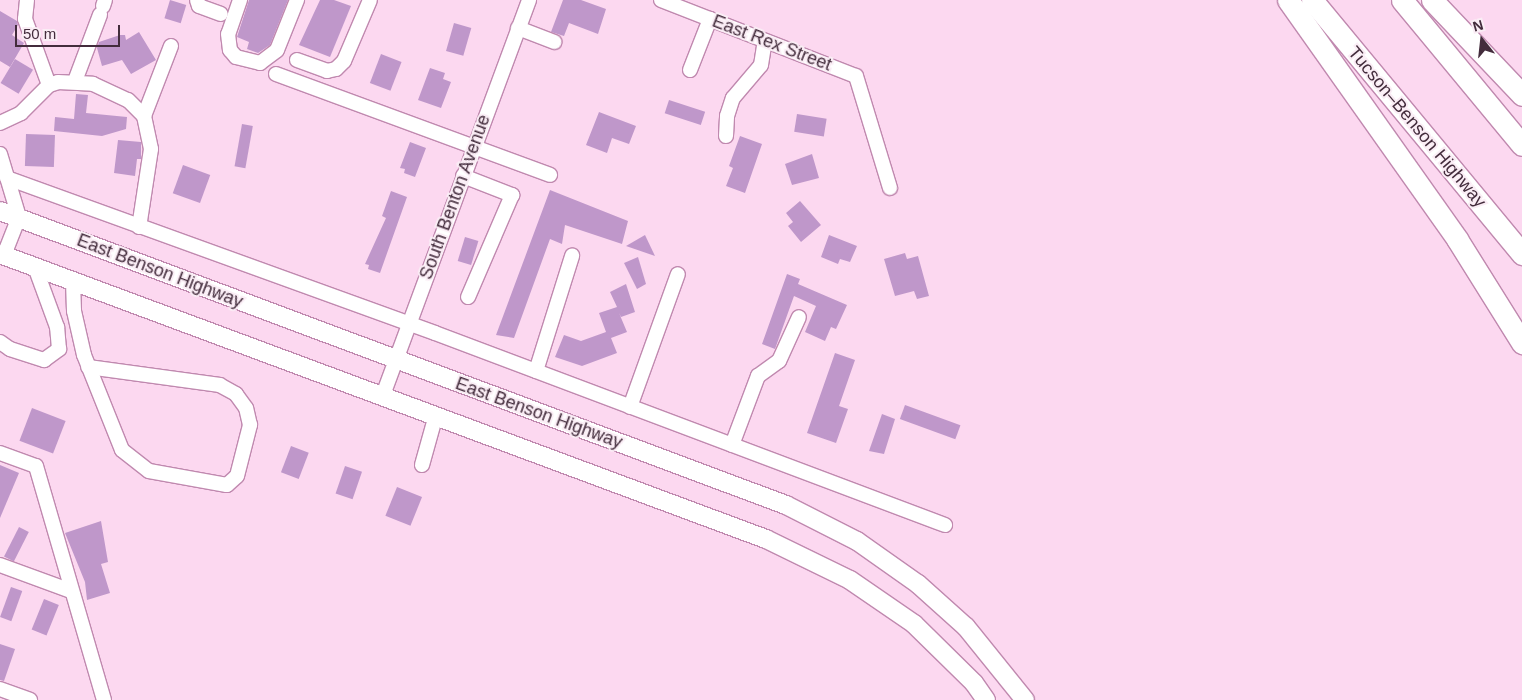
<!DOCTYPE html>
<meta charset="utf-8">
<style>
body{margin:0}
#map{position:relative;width:1522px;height:700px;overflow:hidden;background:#fcd8f0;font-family:Arial,sans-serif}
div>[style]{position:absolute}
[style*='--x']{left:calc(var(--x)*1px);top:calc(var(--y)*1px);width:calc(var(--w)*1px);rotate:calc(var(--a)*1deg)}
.building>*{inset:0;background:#bf97ca;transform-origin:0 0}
.roads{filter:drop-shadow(1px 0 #c089af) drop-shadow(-1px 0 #c089af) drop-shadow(0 1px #c089af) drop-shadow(0 -1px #c089af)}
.minor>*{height:14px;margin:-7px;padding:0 7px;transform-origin:7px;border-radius:7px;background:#fff}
.major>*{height:18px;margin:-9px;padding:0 9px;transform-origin:9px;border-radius:9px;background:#fff}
.highway>*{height:21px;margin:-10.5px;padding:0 10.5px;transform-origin:10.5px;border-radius:10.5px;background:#fff}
span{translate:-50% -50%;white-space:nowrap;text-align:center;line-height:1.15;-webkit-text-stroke:4px #faedf5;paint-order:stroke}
.street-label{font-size:18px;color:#432c3c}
.north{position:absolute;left:1457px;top:15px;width:50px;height:50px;-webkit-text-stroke:4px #faedf5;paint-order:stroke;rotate:344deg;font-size:14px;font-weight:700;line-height:20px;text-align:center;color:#432c3c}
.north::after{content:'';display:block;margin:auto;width:18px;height:22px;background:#432c3c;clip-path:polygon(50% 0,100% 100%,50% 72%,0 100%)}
.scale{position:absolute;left:15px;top:25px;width:105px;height:22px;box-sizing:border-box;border:2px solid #432c3c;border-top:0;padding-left:6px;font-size:15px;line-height:18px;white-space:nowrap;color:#432c3c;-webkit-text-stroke:4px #faedf5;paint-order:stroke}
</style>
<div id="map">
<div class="building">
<i style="left:170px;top:0;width:17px;height:19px;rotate:17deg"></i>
<i style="clip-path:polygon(249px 0,288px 0,270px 45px,258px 53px,247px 49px,249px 42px,237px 37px)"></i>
<i style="clip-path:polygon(320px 0,334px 0,351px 6px,330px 57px,299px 45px)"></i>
<i style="clip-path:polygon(563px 0,581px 0,606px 9px,598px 34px,569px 23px,564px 36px,551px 32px)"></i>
<i style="clip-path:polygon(0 11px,17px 21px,18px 25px,12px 35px,24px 43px,10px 67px,0 61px)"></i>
<i style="left:454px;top:23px;width:18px;height:29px;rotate:16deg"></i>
<i style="clip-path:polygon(139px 32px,156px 60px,131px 74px,122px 60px,102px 66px,97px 48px,99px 42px,120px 35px,125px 35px,126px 40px)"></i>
<i style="left:381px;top:54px;width:22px;height:31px;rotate:21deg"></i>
<i style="left:15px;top:59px;width:21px;height:28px;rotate:31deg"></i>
<i style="clip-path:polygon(430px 68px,445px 73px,443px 79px,451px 82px,441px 108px,418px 100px)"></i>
<i style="clip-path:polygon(76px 94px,88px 95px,86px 113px,127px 117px,126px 129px,102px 136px,54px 131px,55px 117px,74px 119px)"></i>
<i style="left:669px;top:100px;width:38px;height:14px;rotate:18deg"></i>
<i style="clip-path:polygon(599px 112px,636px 126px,629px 144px,612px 138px,607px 153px,586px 145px)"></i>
<i style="left:797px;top:114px;width:30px;height:18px;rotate:9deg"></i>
<i style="left:242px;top:124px;width:11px;height:43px;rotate:10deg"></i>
<i style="left:26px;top:134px;width:29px;height:32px;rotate:2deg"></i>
<i style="clip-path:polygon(740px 136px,762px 144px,745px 193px,726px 186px,733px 168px,729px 166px)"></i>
<i style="clip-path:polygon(118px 140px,141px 142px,141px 159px,137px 159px,135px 176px,114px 173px)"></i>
<i style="clip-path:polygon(410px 142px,426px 148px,415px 177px,404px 173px,405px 169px,400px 168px)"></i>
<i style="clip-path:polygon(812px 154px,819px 178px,792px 185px,785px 164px)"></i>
<i style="left:183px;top:165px;width:29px;height:30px;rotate:20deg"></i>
<i style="clip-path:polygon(550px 190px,628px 221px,622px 244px,565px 225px,562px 244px,550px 239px,514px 338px,496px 335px)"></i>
<i style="clip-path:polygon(391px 191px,407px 197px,380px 273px,368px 269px,369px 265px,365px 264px,386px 218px,382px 216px)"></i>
<i style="clip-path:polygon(800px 201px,821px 225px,801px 242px,788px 226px,793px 222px,786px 213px)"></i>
<i style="clip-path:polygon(645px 235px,655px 256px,626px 246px)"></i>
<i style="clip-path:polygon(829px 235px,857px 246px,850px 262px,840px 259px,838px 264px,821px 257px)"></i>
<i style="left:465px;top:237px;width:14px;height:25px;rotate:17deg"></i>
<i style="clip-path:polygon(905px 253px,907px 259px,918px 256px,929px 296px,917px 299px,914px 291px,895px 296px,884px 259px)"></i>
<i style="clip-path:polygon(638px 257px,646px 284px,637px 289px,624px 263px)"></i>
<i style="clip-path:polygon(787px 274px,800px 279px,798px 284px,847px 305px,836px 329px,831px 327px,825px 341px,805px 332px,816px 306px,794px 296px,775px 349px,762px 344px)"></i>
<i style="clip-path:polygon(626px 284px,635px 312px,621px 317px,619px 313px,627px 332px,611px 338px,617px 353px,582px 366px,555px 357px,564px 335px,581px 341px,606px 332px,599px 313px,617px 307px,610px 292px)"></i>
<i style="clip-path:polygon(835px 353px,855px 360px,839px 406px,848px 409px,836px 443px,807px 433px)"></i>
<i style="left:905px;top:405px;width:59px;height:15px;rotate:20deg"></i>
<i style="left:32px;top:408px;width:36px;height:35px;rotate:21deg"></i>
<i style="clip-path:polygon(882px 414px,895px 419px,884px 454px,869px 451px)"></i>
<i style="left:291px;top:446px;width:19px;height:28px;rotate:21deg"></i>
<i style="clip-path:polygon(0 465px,19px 473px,0 518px)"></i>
<i style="left:345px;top:466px;width:18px;height:29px;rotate:19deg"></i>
<i style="left:397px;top:487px;width:27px;height:31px;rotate:22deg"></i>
<i style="clip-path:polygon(101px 521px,108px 562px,101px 564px,110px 593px,87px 600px,85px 582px,65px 533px)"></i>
<i style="left:19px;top:527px;width:11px;height:33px;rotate:27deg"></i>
<i style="left:11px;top:587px;width:12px;height:32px;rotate:20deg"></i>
<i style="left:44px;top:599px;width:16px;height:33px;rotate:22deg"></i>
<i style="clip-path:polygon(0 644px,15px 649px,4px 681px,0 680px)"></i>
</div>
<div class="roads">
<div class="minor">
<i style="--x:27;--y:0;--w:19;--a:96"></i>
<i style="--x:25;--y:19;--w:70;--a:70"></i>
<i style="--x:197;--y:0;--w:6;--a:72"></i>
<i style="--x:199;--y:6;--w:23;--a:20"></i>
<i style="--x:240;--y:0;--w:36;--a:109"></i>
<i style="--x:228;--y:34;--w:16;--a:83"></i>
<i style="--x:230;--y:50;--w:9;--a:49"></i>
<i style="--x:236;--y:57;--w:25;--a:14"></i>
<i style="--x:260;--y:63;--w:21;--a:-37"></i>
<i style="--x:277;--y:50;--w:54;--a:-68.2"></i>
<i style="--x:661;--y:0;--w:209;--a:21.3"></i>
<i style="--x:856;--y:76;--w:117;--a:73.1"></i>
<i style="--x:103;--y:6;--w:6;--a:-72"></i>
<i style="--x:518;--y:28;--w:39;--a:21"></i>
<i style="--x:297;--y:60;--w:32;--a:20"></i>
<i style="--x:327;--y:71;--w:9;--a:-13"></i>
<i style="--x:336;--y:69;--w:11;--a:-45"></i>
<i style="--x:344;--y:61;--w:66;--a:-66.9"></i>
<i style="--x:690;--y:70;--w:55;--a:-68.6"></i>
<i style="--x:276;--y:74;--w:292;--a:20.2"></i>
<i style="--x:75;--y:81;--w:71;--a:-69.3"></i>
<i style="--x:144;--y:116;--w:75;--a:-68.9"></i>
<i style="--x:0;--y:123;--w:23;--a:-25"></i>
<i style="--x:21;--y:113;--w:40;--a:-45"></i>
<i style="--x:49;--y:85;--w:9;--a:-18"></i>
<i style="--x:58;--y:82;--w:35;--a:3"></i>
<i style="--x:93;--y:84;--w:38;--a:25"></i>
<i style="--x:128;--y:100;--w:23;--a:45"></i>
<i style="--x:144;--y:116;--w:34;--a:78"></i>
<i style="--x:151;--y:149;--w:79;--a:98.7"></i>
<i style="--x:726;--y:136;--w:20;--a:-87"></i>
<i style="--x:727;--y:116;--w:19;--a:-72"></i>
<i style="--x:733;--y:98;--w:43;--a:-49.7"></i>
<i style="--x:761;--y:65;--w:24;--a:-81"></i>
<i style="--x:0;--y:154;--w:66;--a:73.2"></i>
<i style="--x:19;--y:217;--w:41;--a:111.5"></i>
<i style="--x:463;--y:176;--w:53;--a:21.2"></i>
<i style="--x:512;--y:195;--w:111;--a:113.3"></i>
<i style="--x:7;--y:178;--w:455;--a:19.9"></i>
<i style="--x:435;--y:333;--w:545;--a:20.63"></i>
<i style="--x:73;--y:282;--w:29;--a:88"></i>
<i style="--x:74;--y:311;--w:45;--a:77.2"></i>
<i style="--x:84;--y:355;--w:102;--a:68.2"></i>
<i style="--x:122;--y:450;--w:34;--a:38"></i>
<i style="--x:149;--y:471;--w:79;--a:10.2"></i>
<i style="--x:227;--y:485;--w:13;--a:-42"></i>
<i style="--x:237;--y:476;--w:53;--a:-75.7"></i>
<i style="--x:250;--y:425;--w:17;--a:-103"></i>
<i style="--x:246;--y:408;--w:17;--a:-126"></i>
<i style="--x:236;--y:394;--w:18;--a:-151"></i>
<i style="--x:220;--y:385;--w:133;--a:-172.2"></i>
<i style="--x:0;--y:342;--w:12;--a:35"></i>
<i style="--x:10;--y:349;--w:36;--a:18"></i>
<i style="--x:44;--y:360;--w:19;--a:-36"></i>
<i style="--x:59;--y:349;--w:22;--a:-95"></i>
<i style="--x:57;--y:327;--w:64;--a:-110.1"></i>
<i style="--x:536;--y:371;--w:121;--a:-72.6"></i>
<i style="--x:383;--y:395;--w:421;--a:-69.7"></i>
<i style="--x:630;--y:407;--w:141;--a:-70.2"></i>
<i style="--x:732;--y:445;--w:74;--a:-69.4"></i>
<i style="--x:758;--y:376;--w:26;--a:-36"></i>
<i style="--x:779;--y:361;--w:48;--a:-65.6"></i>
<i style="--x:0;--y:453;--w:38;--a:20"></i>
<i style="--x:36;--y:466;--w:244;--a:73.8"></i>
<i style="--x:422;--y:465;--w:52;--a:-74.4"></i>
<i style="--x:0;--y:565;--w:76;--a:20.1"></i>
<i style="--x:0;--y:689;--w:32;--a:20"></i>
</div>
<div class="major">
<i style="--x:0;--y:211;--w:839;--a:20.51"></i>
<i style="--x:786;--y:505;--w:80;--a:26.9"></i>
<i style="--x:857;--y:541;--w:75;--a:35.2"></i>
<i style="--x:918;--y:584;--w:64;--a:41.9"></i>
<i style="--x:966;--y:627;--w:94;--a:51.1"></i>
<i style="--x:0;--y:254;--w:817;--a:20.41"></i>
<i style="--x:766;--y:539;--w:93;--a:26"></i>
<i style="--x:850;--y:580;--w:78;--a:34.5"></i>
<i style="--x:914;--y:624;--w:84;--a:44.5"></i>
<i style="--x:974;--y:683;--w:21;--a:55"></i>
</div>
<div class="highway">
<i style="--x:1288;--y:0;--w:293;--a:54.7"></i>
<i style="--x:1457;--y:239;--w:123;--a:58"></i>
<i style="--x:1312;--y:0;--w:330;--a:50.4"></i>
<i style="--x:1402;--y:0;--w:188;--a:50.4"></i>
<i style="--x:1432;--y:0;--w:131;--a:46.5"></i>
</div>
</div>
<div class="street-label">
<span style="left:772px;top:43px;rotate:21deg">East Rex Street</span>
<span style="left:1417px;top:127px;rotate:50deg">Tucson–Benson Highway</span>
<span style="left:455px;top:197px;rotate:-70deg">South Benton Avenue</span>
<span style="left:160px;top:271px;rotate:21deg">East Benson Highway</span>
<span style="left:539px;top:413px;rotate:20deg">East Benson Highway</span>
</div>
<div class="north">N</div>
<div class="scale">50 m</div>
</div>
